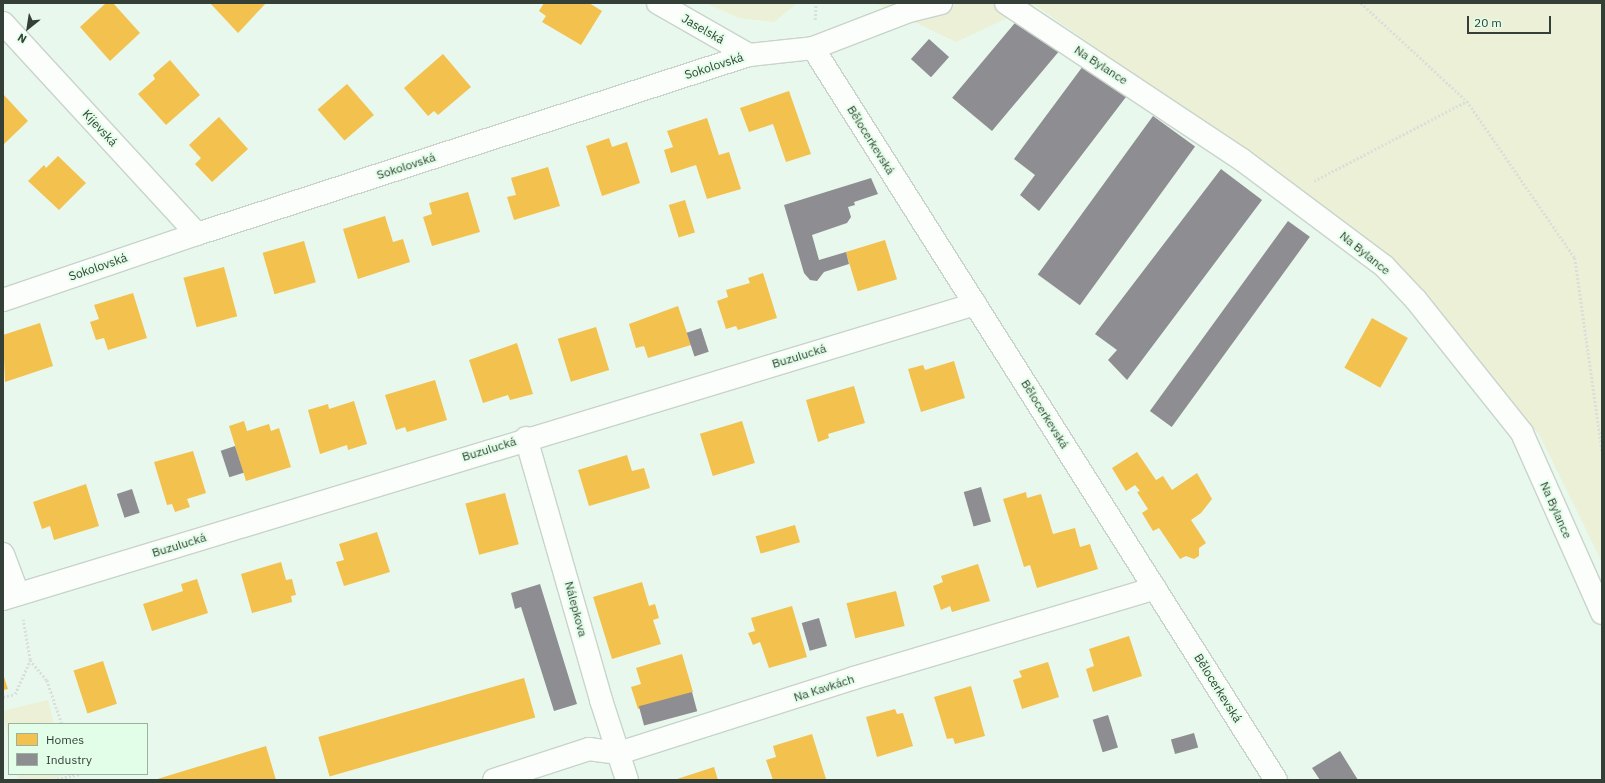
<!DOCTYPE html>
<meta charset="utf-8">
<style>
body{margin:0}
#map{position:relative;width:1605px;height:783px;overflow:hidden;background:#e8f8ec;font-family:"IBM Plex Sans",sans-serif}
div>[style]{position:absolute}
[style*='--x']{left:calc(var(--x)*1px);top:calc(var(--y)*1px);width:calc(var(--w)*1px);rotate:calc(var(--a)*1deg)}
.green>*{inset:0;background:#ebf0d6}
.homes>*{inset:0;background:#f2c14e;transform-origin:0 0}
.industry>*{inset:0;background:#8d8d92;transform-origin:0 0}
.path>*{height:2.5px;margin-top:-1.25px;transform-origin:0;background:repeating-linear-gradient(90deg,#dadfdc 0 2px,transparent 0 4px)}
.roads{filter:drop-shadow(1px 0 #c8d4cb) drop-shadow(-1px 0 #c8d4cb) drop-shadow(0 1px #c8d4cb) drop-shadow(0 -1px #c8d4cb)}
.minor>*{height:22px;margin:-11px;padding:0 11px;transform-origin:11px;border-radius:11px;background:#fcfefc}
span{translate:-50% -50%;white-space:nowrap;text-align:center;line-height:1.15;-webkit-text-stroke:4px #e2fee8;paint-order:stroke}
.street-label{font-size:12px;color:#343f37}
.frame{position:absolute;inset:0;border:4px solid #343f37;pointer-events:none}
.legend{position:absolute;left:8px;top:723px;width:140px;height:52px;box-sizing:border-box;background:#e2fee8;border:1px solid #9cb2a1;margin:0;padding:5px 7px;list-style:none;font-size:12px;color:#343f37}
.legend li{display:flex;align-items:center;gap:8px;height:20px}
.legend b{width:20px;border:1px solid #9cb2a1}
.north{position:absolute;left:8px;top:8px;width:40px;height:40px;-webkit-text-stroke:3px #e2fee8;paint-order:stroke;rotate:210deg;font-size:11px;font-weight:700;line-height:16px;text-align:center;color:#343f37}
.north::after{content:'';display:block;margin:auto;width:14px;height:18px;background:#343f37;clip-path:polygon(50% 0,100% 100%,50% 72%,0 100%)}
.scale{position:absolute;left:1467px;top:16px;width:84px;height:18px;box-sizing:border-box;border:2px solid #343f37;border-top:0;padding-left:5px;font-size:12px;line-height:14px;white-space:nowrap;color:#343f37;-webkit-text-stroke:3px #e2fee8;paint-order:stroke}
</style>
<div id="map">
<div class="green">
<i style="clip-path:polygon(706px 3px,797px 3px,774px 22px,739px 18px)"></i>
<i style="clip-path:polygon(875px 3px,1602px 3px,1602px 562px,1539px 434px,1283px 180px,1035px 5px,956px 42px)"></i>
<i style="clip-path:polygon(48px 700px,54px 724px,9px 724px,9px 742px,3px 711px)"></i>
<i style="clip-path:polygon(17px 774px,66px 774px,66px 775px,47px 780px,19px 780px)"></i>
</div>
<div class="homes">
<i style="clip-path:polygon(106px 3px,113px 3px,140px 33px,110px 61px,80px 27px)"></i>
<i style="clip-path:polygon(210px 3px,266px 3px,238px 33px)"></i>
<i style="clip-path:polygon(544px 3px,589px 3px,602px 11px,581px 45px,542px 22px,546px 16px,539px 11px)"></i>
<i style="clip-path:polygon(443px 54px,471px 87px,438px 115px,434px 111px,428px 116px,404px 88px)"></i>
<i style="clip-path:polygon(170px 60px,200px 95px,166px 125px,138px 94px,155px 79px,153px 75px)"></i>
<i style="left:347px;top:84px;width:41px;height:39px;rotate:49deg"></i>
<i style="clip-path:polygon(789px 91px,811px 154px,786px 162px,773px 124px,749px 132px,740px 108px)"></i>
<i style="clip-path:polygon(3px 94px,28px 121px,3px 145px)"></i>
<i style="clip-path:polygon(219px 117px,248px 149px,212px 182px,195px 164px,201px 158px,189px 145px)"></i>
<i style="clip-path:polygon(707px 118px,719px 155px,729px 152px,741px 189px,707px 199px,696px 165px,671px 173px,664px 150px,673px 147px,667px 131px)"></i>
<i style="clip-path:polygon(609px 138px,612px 147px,627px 142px,640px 183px,602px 196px,586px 146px)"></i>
<i style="clip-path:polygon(58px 156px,86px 183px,59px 210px,28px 181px,44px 165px,46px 168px)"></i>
<i style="clip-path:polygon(548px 167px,560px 206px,514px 220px,507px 197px,516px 195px,511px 178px)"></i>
<i style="clip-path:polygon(468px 192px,480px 232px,432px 246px,423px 217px,432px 214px,429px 203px)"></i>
<i style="left:685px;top:200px;width:34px;height:17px;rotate:73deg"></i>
<i style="clip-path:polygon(385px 216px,393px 242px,403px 239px,410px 262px,358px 279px,343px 229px)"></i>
<i style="left:885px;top:240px;width:41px;height:41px;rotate:73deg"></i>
<i style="left:304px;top:241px;width:43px;height:43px;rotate:74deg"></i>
<i style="left:224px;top:267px;width:51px;height:42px;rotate:75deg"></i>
<i style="clip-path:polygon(763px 273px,777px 318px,738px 330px,736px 326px,726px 329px,717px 301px,728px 297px,726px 290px,750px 283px,748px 278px)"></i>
<i style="clip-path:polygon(133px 293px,147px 338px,108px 350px,104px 338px,96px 340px,90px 322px,99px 319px,94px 305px)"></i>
<i style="clip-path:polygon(678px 306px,691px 345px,648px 358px,644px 346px,636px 348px,629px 324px)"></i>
<i style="left:1372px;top:318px;width:41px;height:57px;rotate:29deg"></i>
<i style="clip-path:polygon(40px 323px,53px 366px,5px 382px,3px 335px)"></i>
<i style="left:596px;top:327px;width:45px;height:40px;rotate:73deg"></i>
<i style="clip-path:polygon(517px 343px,533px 394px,510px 400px,508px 395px,483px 403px,469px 360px)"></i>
<i style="clip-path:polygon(954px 361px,965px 398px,921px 412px,908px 369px,923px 365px,925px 370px)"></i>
<i style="clip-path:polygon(435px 380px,447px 420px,407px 432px,405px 427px,396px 430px,385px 395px)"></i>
<i style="clip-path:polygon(854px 386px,865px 423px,828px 434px,829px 438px,818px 442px,806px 400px)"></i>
<i style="clip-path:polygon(354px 401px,367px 444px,348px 450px,347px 445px,320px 454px,308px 410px,328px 404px,329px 409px)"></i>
<i style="clip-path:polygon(244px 421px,247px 431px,269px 424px,271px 431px,279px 428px,291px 467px,246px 481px,229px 426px)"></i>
<i style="left:742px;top:421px;width:44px;height:44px;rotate:73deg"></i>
<i style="clip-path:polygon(193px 451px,206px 493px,187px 499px,190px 507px,175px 512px,172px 504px,167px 505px,154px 462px)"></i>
<i style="clip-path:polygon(1137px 452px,1156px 480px,1163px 476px,1172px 490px,1197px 473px,1212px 499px,1201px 513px,1191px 520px,1206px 543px,1199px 548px,1199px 556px,1194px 559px,1186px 556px,1180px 559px,1159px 528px,1153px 531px,1142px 513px,1148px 509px,1137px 492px,1140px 491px,1135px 485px,1126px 491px,1112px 468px)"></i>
<i style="clip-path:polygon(627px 455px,632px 471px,644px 468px,650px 488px,589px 506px,578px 470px)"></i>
<i style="clip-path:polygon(86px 484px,99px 526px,54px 540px,50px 526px,42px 529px,33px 502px)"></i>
<i style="clip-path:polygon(1026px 492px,1027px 498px,1041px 494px,1053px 534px,1075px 528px,1080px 547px,1090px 544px,1098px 569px,1037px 588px,1030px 565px,1024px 567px,1003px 499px)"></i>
<i style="left:505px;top:493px;width:53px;height:41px;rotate:75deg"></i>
<i style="left:795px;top:525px;width:18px;height:41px;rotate:74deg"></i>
<i style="clip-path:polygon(377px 532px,390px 572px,344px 586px,336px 562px,344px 560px,339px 544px)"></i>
<i style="clip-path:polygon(281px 562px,286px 580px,292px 579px,296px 595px,291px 596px,292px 602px,252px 613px,241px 574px)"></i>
<i style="clip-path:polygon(978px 564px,990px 601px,952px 612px,950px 606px,941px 610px,933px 586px,943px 582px,941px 576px)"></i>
<i style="clip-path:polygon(197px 579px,208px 613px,152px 631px,143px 604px,183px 591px,181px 584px)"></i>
<i style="clip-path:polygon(642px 582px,649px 606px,655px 604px,659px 618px,653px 620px,661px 644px,612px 659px,593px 597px)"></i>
<i style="left:896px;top:591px;width:36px;height:51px;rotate:76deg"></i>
<i style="clip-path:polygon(792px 606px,807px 657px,769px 668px,760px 642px,753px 645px,748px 633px,755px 631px,751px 618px)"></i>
<i style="clip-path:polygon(1129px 636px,1142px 676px,1093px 692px,1086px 669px,1094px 666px,1089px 649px)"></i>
<i style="clip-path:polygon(682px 654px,693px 692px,638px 709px,631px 687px,641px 684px,636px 668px)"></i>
<i style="left:103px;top:661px;width:45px;height:31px;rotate:72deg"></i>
<i style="clip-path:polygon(1048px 662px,1059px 697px,1022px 709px,1013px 680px,1022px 677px,1019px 671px)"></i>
<i style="clip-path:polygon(3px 674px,8px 689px,3px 690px)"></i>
<i style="left:524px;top:678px;width:41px;height:214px;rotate:74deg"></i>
<i style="clip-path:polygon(971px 686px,985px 736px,955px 744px,953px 738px,947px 739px,934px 697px)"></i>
<i style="clip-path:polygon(895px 709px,897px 714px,903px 713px,913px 746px,877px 757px,866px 717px)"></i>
<i style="clip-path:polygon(812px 734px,826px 779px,773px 780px,766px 760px,776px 757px,773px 746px)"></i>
<i style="clip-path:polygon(266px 746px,276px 780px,154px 780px)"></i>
<i style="clip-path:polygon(714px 767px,718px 780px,674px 780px)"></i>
</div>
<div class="industry">
<i style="left:1019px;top:18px;width:52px;height:104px;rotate:40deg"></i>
<i style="left:929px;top:39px;width:27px;height:27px;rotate:42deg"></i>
<i style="clip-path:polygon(1083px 66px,1126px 97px,1039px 211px,1020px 195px,1035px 175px,1014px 159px)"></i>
<i style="left:1153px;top:116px;width:52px;height:196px;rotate:36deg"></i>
<i style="clip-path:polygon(1221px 169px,1262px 200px,1127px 380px,1108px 360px,1117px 350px,1095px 334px)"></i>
<i style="clip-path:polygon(871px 178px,878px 194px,854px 202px,855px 205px,848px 207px,851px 217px,847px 223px,812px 235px,819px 260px,846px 252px,849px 264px,824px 272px,817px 281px,810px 280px,804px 273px,784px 205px)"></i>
<i style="left:1288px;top:221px;width:27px;height:235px;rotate:36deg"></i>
<i style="left:701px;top:328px;width:25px;height:15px;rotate:72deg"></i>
<i style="left:235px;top:446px;width:28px;height:15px;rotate:72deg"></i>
<i style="left:981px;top:487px;width:36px;height:18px;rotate:74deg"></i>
<i style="left:132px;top:489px;width:25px;height:16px;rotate:72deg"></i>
<i style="clip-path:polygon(540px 584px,577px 704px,554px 711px,521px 607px,515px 609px,511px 593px)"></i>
<i style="left:819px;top:618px;width:29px;height:18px;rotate:74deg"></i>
<i style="left:692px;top:692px;width:20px;height:55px;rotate:75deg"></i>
<i style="left:1108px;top:715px;width:34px;height:16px;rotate:73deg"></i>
<i style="left:1194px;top:733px;width:15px;height:24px;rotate:74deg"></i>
<i style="clip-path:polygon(1340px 751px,1358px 780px,1320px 780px,1312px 768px)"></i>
</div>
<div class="path">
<i style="--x:1361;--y:3;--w:144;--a:42.8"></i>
<i style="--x:1467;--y:101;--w:191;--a:55.5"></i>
<i style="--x:1575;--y:258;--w:195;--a:82"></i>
<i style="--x:815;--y:20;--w:17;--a:-87"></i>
<i style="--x:1314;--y:181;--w:173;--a:-27.6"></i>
<i style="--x:30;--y:660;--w:26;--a:50"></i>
<i style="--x:47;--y:680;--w:46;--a:71.2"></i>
<i style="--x:3;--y:697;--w:12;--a:-14"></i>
<i style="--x:15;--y:694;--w:37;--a:-66"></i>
<i style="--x:30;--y:660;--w:41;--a:-99.9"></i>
<i style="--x:53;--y:780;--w:27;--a:-13"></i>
</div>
<div class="roads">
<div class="minor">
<i style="--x:658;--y:3;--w:105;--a:29.7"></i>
<i style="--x:1006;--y:3;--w:282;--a:33.6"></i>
<i style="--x:1241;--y:159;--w:179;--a:36.8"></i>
<i style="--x:1384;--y:266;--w:47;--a:46.7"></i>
<i style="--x:1416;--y:300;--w:170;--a:51.4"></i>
<i style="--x:1522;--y:433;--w:197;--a:66"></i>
<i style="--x:3;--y:23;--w:287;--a:47.4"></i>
<i style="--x:813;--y:48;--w:866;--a:57.69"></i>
<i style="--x:3;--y:300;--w:205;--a:-18.8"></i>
<i style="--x:197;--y:234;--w:580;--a:-17.97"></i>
<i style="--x:749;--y:55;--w:64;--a:-6.2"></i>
<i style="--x:813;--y:48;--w:103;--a:-21.1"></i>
<i style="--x:909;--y:11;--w:33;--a:-14"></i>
<i style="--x:526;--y:438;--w:273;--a:74"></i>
<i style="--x:601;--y:700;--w:84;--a:72"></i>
<i style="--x:3;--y:554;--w:43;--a:69.4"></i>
<i style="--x:3;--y:599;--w:1016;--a:-16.88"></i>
<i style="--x:494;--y:780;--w:100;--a:-18.1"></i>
<i style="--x:589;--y:749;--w:30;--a:8"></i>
<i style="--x:619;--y:753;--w:247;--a:-17.7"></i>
<i style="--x:854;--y:678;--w:314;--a:-16.6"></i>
</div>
</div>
<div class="street-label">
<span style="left:703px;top:29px;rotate:30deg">Jaselská</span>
<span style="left:1101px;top:65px;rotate:33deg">Na Bylance</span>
<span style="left:714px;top:66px;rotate:-18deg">Sokolovská</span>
<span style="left:100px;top:128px;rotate:47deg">Kijevská</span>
<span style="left:871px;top:140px;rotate:58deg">Bělocerkevská</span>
<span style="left:406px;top:166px;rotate:-18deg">Sokolovská</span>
<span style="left:1365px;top:253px;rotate:39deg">Na Bylance</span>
<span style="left:98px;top:267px;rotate:-19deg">Sokolovská</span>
<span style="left:799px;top:356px;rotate:-17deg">Buzulucká</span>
<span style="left:1045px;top:414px;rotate:58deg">Bělocerkevská</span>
<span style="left:489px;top:449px;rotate:-17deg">Buzulucká</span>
<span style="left:1556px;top:510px;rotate:66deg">Na Bylance</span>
<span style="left:179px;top:545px;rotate:-17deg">Buzulucká</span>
<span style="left:576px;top:609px;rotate:75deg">Nálepkova</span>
<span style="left:824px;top:688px;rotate:-18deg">Na Kavkách</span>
<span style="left:1218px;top:688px;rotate:58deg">Bělocerkevská</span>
</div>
<div class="frame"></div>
<ul class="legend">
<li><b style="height:11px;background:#f2c14e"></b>Homes</li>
<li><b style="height:11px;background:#8d8d92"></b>Industry</li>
</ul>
<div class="north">N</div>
<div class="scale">20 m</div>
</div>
